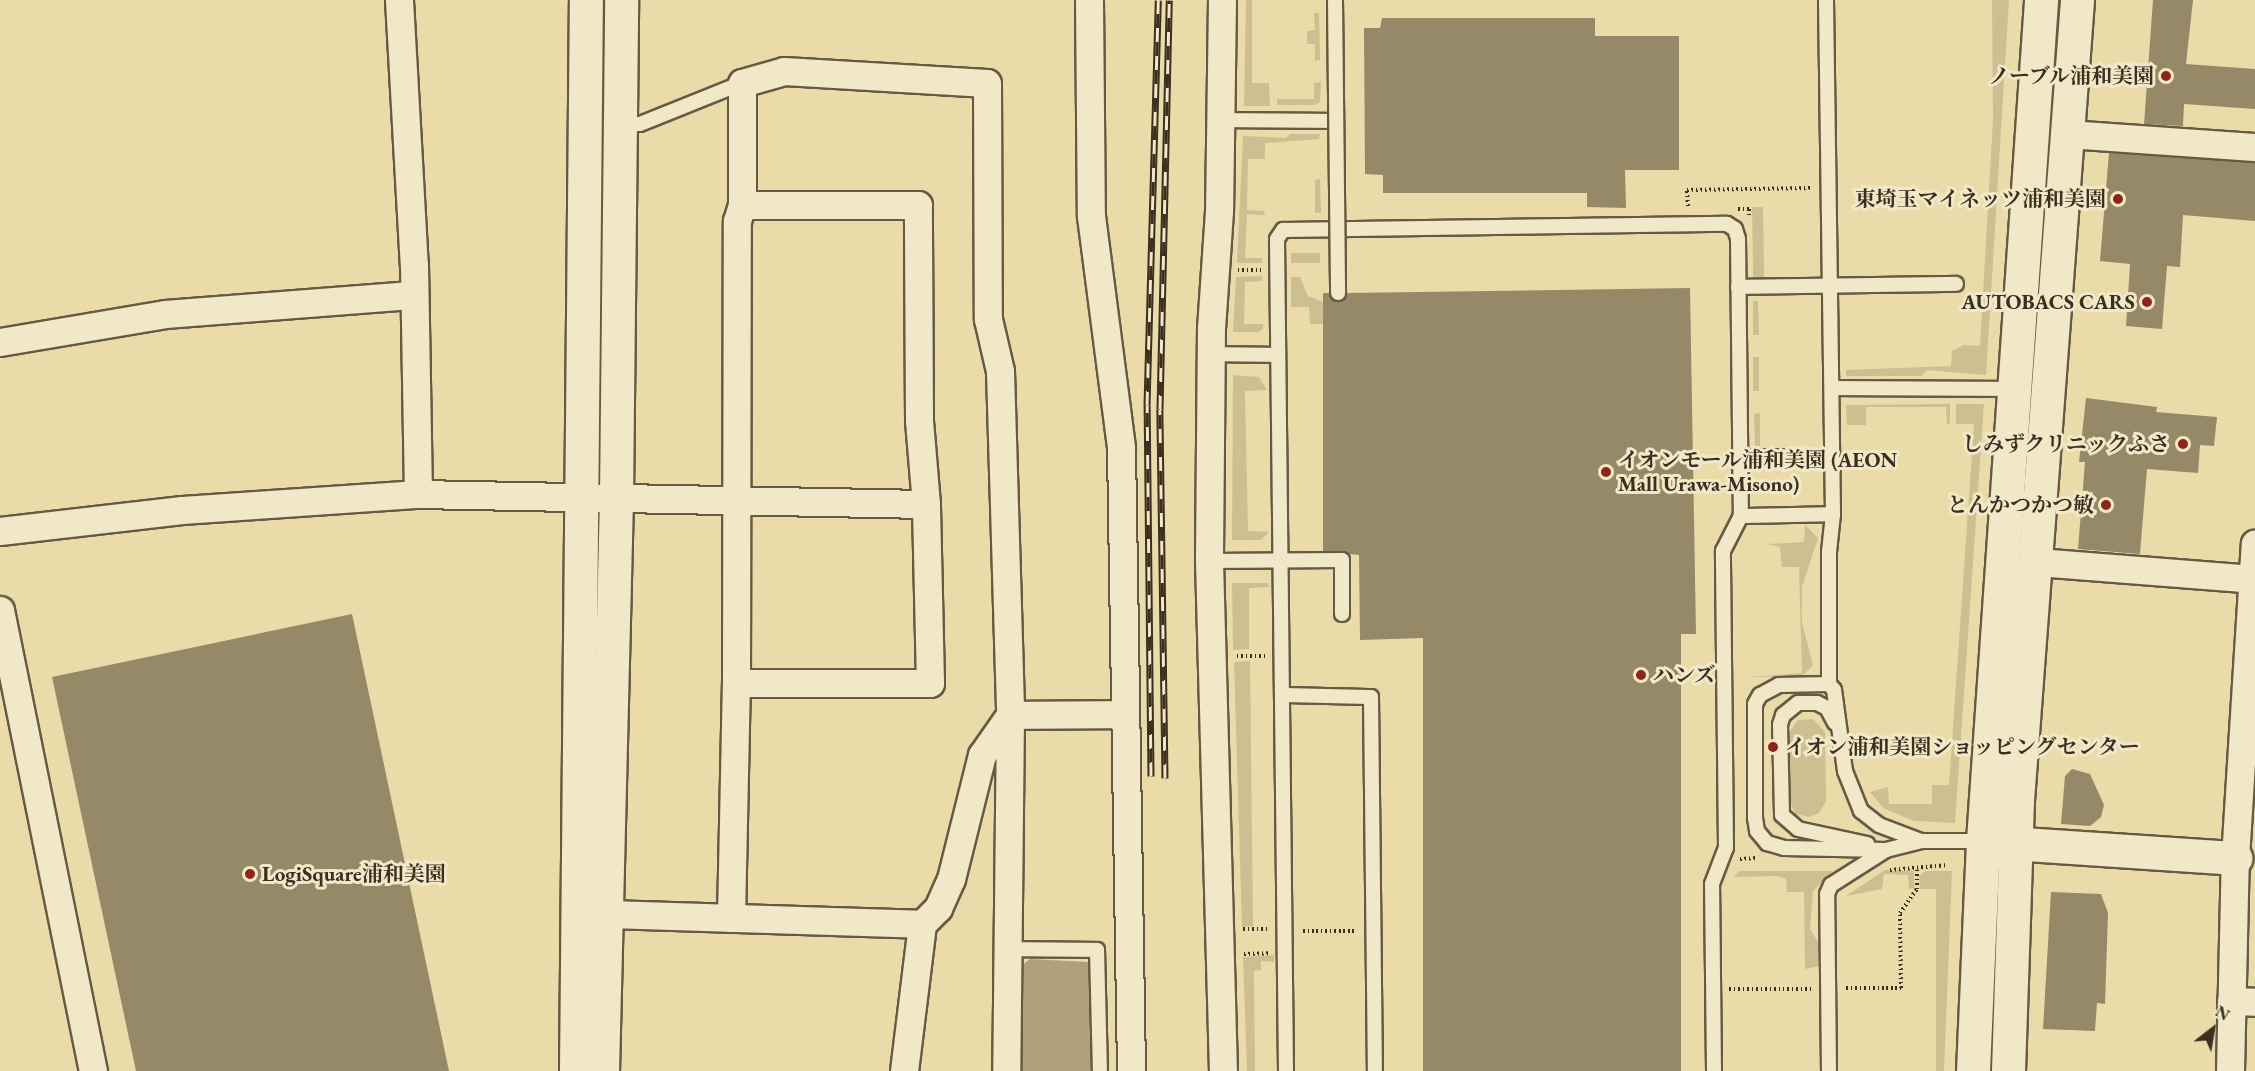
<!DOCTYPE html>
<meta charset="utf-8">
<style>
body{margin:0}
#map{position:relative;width:2255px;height:1071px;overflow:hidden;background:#eadca9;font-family:"EB Garamond","Noto Serif JP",serif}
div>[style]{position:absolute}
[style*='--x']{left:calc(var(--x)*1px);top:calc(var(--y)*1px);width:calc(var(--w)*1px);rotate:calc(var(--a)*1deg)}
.green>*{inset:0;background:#ccbf92;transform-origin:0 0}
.water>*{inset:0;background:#aea17b}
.building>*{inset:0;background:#968968}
.path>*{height:4px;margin-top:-2px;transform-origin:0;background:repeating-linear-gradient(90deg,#3b2f22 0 1.5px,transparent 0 4.5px)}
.roads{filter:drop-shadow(2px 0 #675a44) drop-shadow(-2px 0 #675a44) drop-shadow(0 2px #675a44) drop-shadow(0 -2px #675a44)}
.lane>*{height:14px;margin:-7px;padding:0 7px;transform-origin:7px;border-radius:7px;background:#f1e8c7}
.street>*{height:27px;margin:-13.5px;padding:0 13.5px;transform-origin:13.5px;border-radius:13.5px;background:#f1e8c7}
.secondary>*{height:33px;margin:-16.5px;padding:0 16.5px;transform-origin:16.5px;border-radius:16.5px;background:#f1e8c7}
.rail>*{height:7px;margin-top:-3.5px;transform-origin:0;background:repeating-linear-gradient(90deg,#f1e8c7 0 14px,#3b2f22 0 28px);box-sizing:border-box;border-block:2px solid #3b2f22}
.bridges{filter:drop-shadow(2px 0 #675a44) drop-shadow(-2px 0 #675a44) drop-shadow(0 2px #675a44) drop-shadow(0 -2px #675a44)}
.lane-bridge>*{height:14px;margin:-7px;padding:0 7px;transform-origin:7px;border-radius:7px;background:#f1e8c7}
.dots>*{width:16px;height:16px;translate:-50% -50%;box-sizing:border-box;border:3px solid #f1e8c7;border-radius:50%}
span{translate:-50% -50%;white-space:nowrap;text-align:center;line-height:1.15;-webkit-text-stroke:6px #f1e8c7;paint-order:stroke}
.poi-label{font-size:21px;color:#3b2f22;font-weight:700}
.right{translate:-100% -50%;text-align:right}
.left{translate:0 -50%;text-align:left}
.north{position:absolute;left:2183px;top:999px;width:60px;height:60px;-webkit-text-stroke:4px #f1e8c7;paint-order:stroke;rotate:31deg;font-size:16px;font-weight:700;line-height:24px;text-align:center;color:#3b2f22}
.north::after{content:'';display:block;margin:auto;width:21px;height:27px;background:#3b2f22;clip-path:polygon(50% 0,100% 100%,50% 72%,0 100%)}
</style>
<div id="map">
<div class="green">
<i style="clip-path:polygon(1246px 0,1252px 0,1252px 83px,1269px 83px,1270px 106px,1244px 106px)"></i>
<i style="clip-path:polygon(1992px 0,2009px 0,1986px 375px,1927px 370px,1921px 376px,1846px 376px,1846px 370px,1951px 366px,1952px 351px,1964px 345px,1980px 346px,1993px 120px)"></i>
<i style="clip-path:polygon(1314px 13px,1319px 13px,1320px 60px,1315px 61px,1315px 44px,1307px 44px,1307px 31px,1315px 30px)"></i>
<i style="clip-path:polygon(1321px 82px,1320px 102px,1314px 105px,1277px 105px,1277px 99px,1314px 99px,1314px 83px)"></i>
<i style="clip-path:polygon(1290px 134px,1320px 134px,1319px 139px,1265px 143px,1265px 159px,1248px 159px,1247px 210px,1264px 211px,1265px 215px,1247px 214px,1245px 258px,1262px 258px,1262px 263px,1237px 263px,1243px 136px,1286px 138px)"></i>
<i style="clip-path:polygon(1320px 179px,1321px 213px,1315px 213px,1315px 180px)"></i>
<i style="left:1763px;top:207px;width:72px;height:11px;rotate:89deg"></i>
<i style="left:1291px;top:253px;width:29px;height:10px"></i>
<i style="clip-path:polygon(1262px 276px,1262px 281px,1245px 282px,1244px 324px,1263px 324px,1263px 329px,1258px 332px,1233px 332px,1236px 277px)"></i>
<i style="clip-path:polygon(1291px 277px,1300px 277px,1308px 296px,1323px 302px,1323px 324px,1310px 324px,1309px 307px,1291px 307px)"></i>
<i style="clip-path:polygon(1753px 301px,1758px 301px,1759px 335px,1753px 335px)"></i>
<i style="left:1753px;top:357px;width:6px;height:34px"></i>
<i style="clip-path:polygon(1233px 375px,1259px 377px,1267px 390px,1245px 391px,1248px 531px,1269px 532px,1261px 540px,1232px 540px)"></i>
<i style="clip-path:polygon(1950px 404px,1950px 424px,1947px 424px,1946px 407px,1866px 407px,1866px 425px,1847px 425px,1846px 405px)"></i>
<i style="clip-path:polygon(1956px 404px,1984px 404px,1955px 823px,1914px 821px,1883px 808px,1870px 792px,1888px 787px,1889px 804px,1932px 804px,1932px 785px,1949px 785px,1974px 424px,1956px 424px)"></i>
<i style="clip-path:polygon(1760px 413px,1760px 447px,1755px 448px,1754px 414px)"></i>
<i style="clip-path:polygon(1805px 525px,1818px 538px,1802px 587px,1802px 623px,1813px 665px,1802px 676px,1748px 677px,1802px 673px,1799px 567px,1782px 567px,1780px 547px,1768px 544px,1804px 542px)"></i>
<i style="clip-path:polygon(1232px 583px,1267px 583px,1270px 587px,1249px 588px,1249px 649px,1233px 650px)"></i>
<i style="clip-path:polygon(1250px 661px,1253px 926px,1242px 927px,1234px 662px)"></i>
<i style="clip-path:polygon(1813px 719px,1825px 732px,1826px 801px,1819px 813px,1809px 817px,1796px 814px,1788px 799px,1788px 733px,1798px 720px)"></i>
<i style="clip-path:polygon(1885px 870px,1914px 871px,1914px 888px,1909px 889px,1908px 875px,1884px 874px,1882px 889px,1846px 896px)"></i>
<i style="clip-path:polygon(1739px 871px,1833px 871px,1813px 891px,1810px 929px,1822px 949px,1820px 966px,1805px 969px,1804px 892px,1787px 892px,1786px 879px,1777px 876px,1734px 877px)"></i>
<i style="clip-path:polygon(1926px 871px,1952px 871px,1944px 1071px,1936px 1071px,1936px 889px,1920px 889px,1919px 876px)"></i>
<i style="clip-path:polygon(1274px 955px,1274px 962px,1261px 961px,1261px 970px,1254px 971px,1255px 1071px,1247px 1071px,1243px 957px)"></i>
</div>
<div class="water">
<i style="clip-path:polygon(1030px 959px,1088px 962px,1092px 1071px,1020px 1071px,1021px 966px)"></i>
</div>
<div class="building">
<i style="clip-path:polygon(2153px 0,2193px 0,2186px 64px,2255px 69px,2255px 109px,2184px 104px,2183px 126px,2144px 124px)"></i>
<i style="clip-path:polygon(1382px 18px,1595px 18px,1595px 36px,1679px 36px,1679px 170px,1625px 170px,1626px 208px,1587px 207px,1587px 193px,1383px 193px,1383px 175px,1365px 174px,1364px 28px,1380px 28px)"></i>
<i style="clip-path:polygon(2109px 153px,2255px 163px,2255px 221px,2183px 215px,2180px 267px,2167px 266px,2162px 329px,2126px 326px,2130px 264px,2100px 261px)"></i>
<i style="clip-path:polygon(1690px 288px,1696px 634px,1681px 634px,1681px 1071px,1423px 1071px,1423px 638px,1360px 640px,1359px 555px,1323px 551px,1323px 293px,1329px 293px,1338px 302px,1347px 293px)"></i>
<i style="clip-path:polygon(2086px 398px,2157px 407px,2156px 412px,2217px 417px,2214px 446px,2200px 445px,2198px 473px,2147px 469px,2140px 554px,2078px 549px,2085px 462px,2079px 462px)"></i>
<i style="clip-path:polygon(352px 614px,449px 1071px,136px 1071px,52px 677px)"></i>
<i style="clip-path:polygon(2072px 769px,2090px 774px,2104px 805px,2101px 817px,2090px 826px,2061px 824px,2065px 776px)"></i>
<i style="clip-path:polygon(2051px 892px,2101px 894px,2108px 913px,2105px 1004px,2097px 1003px,2095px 1031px,2043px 1029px)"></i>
</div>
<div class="path">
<i style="--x:1688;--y:206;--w:16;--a:-94"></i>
<i style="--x:1687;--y:190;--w:123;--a:-0.9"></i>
<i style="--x:1738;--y:209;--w:11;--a:0"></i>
<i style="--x:1749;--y:209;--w:8;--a:90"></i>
<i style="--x:1238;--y:270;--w:23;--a:0"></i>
<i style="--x:1237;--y:656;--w:28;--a:0"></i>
<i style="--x:1740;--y:859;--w:17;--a:-3"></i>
<i style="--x:1890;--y:870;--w:58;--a:-4.9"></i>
<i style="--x:1243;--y:929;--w:26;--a:0"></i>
<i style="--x:1303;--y:931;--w:52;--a:0"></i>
<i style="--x:1244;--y:954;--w:25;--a:-2"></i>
<i style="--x:1846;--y:988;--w:55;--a:0"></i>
<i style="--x:1901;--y:988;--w:75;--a:-90.8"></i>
<i style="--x:1900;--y:913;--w:29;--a:-55"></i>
<i style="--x:1917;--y:889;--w:20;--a:-90"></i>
<i style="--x:1729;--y:989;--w:83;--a:0"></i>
</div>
<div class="roads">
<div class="lane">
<i style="--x:1826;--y:0;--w:514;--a:89.22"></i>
<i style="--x:1833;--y:514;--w:37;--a:96"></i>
<i style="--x:1829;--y:551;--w:133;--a:90"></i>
<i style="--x:1220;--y:120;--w:116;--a:0.5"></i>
<i style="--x:620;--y:126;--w:20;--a:-6"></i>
<i style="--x:640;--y:124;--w:110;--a:-21.9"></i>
<i style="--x:1738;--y:287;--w:218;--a:-0.8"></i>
<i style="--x:1210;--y:354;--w:68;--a:0.8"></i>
<i style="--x:1832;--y:388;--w:182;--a:0.3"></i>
<i style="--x:1740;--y:457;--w:92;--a:0"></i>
<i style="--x:1209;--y:561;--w:133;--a:-0.4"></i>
<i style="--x:1342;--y:560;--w:54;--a:90"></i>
<i style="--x:1282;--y:695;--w:89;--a:1.3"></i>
<i style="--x:1371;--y:697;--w:374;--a:89.4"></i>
<i style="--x:1835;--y:723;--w:17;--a:-118"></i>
<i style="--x:1827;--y:708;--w:11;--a:-153"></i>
<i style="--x:1817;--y:703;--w:19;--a:180"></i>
<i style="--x:1798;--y:703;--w:19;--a:141"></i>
<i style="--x:1783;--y:715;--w:10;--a:107"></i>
<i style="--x:1780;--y:725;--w:90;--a:88.7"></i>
<i style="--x:1782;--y:815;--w:21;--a:41"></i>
<i style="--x:1798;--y:829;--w:71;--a:12.3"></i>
<i style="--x:1921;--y:841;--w:45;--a:-159.1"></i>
<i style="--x:1879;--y:825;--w:23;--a:-142"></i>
<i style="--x:1861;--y:811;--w:43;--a:-111.8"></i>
<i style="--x:1845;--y:771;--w:82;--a:-97.7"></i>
<i style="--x:1834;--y:690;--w:8;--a:-130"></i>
<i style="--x:1829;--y:684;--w:50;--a:178.9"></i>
<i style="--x:1779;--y:685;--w:21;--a:152"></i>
<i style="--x:1760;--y:695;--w:10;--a:119"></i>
<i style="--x:1755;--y:704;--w:114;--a:90"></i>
<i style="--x:1755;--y:818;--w:13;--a:81"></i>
<i style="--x:1757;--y:831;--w:16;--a:50"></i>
<i style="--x:1767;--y:843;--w:18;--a:16"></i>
<i style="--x:1784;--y:848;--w:102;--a:1.1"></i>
<i style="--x:1886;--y:850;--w:36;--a:-14"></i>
<i style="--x:1921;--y:841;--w:61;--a:0"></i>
<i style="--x:1007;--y:949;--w:90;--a:0.6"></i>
<i style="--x:1097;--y:950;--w:121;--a:88.6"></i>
<i style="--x:1286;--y:1071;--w:832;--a:-90.62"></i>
<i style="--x:1277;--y:239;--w:11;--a:-56"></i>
<i style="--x:1283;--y:230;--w:444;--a:-0.8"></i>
<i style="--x:1727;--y:224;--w:9;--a:32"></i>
<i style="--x:1735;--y:229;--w:10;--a:73"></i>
<i style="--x:1738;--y:239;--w:277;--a:89.4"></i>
<i style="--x:1741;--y:516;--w:92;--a:-1.2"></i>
<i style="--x:1714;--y:1071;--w:187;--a:-90.6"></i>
<i style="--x:1712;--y:884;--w:39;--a:-69"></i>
<i style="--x:1726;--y:848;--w:297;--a:-90.6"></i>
<i style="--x:1723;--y:551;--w:39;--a:-63"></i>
<i style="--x:1829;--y:1071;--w:177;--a:-90.6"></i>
<i style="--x:1827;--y:894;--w:10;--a:-66"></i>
<i style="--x:1831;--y:885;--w:65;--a:-32.5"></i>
</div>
<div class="street">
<i style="--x:399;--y:0;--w:265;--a:86.8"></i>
<i style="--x:414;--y:265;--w:229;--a:89"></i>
<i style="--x:1089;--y:0;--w:216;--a:89.5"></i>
<i style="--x:1091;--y:216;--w:234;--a:82.6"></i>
<i style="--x:1121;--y:448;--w:623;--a:89.08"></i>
<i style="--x:1222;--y:0;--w:211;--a:90.8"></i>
<i style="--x:1219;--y:211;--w:116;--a:93.9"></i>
<i style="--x:1211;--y:327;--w:234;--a:90.5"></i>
<i style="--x:1209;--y:561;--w:510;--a:88.43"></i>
<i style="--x:2067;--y:134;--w:188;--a:4"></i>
<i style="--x:0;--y:342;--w:167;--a:-9.6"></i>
<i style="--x:165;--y:314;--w:250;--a:-4.4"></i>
<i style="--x:0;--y:531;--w:183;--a:-6.6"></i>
<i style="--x:182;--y:510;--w:237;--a:-3.9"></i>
<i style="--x:418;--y:494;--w:508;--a:1.13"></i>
<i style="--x:2038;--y:562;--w:218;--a:4.5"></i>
<i style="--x:0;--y:610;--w:470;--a:78.6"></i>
<i style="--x:736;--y:683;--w:462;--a:-89.9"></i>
<i style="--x:737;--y:221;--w:17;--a:-73"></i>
<i style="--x:742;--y:205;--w:122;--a:-90"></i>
<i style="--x:742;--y:83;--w:44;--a:-15.9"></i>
<i style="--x:784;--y:71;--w:203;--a:3.4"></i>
<i style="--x:987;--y:83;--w:236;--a:89.8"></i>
<i style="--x:988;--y:319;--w:53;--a:77"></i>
<i style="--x:1000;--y:371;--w:344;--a:88.3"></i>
<i style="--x:1010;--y:715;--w:356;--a:90.6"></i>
<i style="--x:606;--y:914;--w:316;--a:1.8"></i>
<i style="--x:731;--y:918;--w:235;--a:-88.8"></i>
<i style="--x:736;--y:683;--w:194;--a:0"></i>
<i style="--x:930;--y:683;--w:179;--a:-91.3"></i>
<i style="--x:926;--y:504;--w:84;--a:-94.8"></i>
<i style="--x:919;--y:420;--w:215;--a:-90.3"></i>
<i style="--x:918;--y:205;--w:176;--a:180"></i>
<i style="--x:2231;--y:1001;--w:24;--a:2"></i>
<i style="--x:904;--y:1071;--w:148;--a:-83"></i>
<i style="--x:922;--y:924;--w:23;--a:-45"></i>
<i style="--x:938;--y:908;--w:32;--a:-66"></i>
<i style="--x:951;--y:879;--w:128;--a:-76"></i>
<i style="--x:982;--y:755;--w:49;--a:-55"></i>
<i style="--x:1010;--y:715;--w:114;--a:-0.5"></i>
<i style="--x:2230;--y:1071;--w:213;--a:-88.7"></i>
<i style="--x:2235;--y:858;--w:315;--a:-86.4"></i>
</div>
<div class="secondary">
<i style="--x:1994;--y:842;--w:242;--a:3.8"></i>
<i style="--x:576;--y:1071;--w:1071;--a:-89.47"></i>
<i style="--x:602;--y:1071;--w:573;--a:-88.6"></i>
<i style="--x:616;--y:498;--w:498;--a:-89.4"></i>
<i style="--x:1973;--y:1071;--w:230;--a:-87.5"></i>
<i style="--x:1983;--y:841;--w:843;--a:-86.05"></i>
<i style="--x:2008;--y:1071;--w:271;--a:-88.1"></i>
<i style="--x:2017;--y:800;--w:802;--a:-85.71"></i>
</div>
</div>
<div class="rail">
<i style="--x:1151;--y:776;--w:371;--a:-90.6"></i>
<i style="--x:1147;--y:405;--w:405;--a:-88.4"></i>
<i style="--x:1165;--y:778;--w:369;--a:-90.8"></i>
<i style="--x:1160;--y:409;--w:409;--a:-88.7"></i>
</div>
<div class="bridges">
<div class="lane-bridge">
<i style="--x:1335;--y:0;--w:293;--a:89.4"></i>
</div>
</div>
<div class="dots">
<i style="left:2166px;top:76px;background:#8f2418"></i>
<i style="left:2118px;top:199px;background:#8f2418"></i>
<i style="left:2147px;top:302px;background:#8f2418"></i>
<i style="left:2183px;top:444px;background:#8f2418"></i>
<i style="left:1606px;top:472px;background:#8f2418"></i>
<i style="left:2106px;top:505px;background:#8f2418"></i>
<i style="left:1641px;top:675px;background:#8f2418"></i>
<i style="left:1773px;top:747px;background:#8f2418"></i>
<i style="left:250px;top:874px;background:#8f2418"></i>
</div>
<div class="poi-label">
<span class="right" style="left:2154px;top:76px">ノーブル浦和美園</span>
<span class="right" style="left:2106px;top:199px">東埼玉マイネッツ浦和美園</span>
<span class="right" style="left:2135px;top:302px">AUTOBACS CARS</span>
<span class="right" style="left:2170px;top:444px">しみずクリニックふさ</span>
<span class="left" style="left:1618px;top:472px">イオンモール浦和美園 (AEON<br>Mall Urawa-Misono)</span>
<span class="right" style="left:2094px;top:505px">とんかつかつ敏</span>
<span class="left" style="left:1653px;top:675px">ハンズ</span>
<span class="left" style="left:1785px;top:747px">イオン浦和美園ショッピングセンター</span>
<span class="left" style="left:262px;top:874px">LogiSquare浦和美園</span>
</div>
<div class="north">N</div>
</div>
